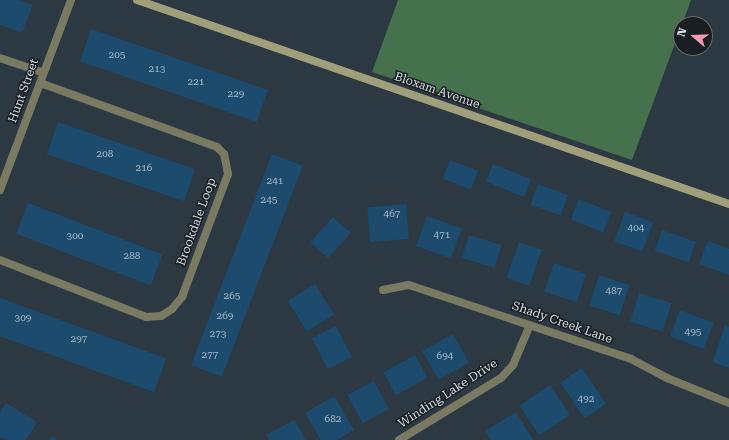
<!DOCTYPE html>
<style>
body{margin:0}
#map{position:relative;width:729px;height:440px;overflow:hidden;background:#2c3842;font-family:"Roboto Serif",serif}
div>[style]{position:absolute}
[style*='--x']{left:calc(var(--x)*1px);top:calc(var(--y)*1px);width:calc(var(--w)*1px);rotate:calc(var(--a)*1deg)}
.forest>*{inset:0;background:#45714c}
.building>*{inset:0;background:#1c4b6d;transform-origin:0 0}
.street>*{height:8px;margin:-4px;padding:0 4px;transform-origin:4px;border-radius:4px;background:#7a7a62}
.secondary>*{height:8px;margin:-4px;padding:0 4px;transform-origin:4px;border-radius:4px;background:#a09f7a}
span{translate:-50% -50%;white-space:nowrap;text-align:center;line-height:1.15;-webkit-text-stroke:3px #191e23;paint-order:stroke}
.number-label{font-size:10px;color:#a8b9c6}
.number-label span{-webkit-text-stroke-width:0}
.street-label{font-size:12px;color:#d6dee4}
.north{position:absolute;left:673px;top:16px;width:40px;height:40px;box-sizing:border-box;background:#191e23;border:1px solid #656b70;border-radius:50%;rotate:289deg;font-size:11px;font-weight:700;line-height:16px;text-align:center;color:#d6dee4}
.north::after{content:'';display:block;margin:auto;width:14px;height:18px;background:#f19ab2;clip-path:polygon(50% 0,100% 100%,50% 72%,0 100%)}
</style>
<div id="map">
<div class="forest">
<i style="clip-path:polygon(398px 0,691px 0,632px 160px,372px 72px)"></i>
</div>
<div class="building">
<i style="clip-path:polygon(0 0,18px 0,33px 5px,22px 33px,0 25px)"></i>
<i style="left:91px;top:29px;width:187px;height:34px;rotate:19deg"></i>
<i style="left:58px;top:122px;width:145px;height:34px;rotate:19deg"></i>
<i style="left:272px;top:154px;width:33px;height:226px;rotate:21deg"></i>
<i style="left:450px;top:160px;width:30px;height:20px;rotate:21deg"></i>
<i style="left:493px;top:164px;width:41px;height:19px;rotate:22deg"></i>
<i style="left:538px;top:184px;width:32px;height:22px;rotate:20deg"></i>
<i style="left:579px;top:199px;width:35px;height:22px;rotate:22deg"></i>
<i style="left:28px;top:203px;width:144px;height:33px;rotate:21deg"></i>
<i style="left:406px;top:204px;width:35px;height:39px;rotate:85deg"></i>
<i style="left:625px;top:212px;width:30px;height:31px;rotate:20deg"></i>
<i style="left:427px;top:216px;width:37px;height:32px;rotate:20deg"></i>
<i style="left:333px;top:217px;width:24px;height:34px;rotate:42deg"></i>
<i style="left:662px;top:230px;width:36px;height:22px;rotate:19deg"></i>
<i style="left:469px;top:235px;width:34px;height:24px;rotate:17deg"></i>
<i style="clip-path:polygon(708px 241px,729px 249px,729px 275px,699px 264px)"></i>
<i style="left:519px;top:242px;width:24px;height:38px;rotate:19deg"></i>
<i style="left:554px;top:263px;width:34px;height:30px;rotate:19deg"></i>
<i style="left:599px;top:275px;width:32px;height:32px;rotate:18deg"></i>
<i style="left:315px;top:284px;width:36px;height:32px;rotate:58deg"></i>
<i style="left:639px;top:293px;width:34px;height:30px;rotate:17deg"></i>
<i style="left:0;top:298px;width:177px;height:36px;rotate:20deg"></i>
<i style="left:680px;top:310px;width:36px;height:28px;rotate:21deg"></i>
<i style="clip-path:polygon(725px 325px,729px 327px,729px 368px,713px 362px)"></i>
<i style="left:336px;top:326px;width:35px;height:27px;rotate:63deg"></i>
<i style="left:453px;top:334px;width:33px;height:35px;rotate:61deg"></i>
<i style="left:415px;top:355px;width:26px;height:36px;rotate:61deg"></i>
<i style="left:582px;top:368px;width:43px;height:26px;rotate:56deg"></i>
<i style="left:374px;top:381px;width:32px;height:30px;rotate:62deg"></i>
<i style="left:550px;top:385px;width:36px;height:37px;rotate:56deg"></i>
<i style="clip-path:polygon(334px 396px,354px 430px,337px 440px,321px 440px,305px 413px)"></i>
<i style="clip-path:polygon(6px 403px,37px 422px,26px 440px,6px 440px,0 437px,0 413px)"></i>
<i style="clip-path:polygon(516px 412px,533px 440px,491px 440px,485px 431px)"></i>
<i style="clip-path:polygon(294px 420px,306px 440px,269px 440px,266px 435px)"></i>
<i style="clip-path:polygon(53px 436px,57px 440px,49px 440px)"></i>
</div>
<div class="street">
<i style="--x:0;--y:58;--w:46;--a:18.8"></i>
<i style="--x:0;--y:190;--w:203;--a:-69.5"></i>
<i style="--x:0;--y:260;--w:157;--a:21.3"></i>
<i style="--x:146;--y:317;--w:15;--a:-4"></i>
<i style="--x:161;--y:316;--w:13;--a:-32"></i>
<i style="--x:172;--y:309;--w:16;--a:-50"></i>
<i style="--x:182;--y:297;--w:131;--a:-69.5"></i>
<i style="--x:228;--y:174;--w:20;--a:-101"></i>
<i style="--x:224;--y:154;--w:10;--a:-135"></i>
<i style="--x:217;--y:147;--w:188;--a:-160.1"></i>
<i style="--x:383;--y:290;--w:26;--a:-11"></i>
<i style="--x:409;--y:285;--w:234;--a:18.4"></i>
<i style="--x:631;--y:359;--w:41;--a:27.8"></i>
<i style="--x:667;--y:378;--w:67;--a:22"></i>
<i style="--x:399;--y:440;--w:119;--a:-31.3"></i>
<i style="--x:501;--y:378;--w:18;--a:-47"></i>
<i style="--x:513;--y:365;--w:43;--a:-67"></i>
</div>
<div class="secondary">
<i style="--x:137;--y:0;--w:626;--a:19.01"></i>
</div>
<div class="number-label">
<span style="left:117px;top:55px">205</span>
<span style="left:157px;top:69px">213</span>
<span style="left:196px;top:82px">221</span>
<span style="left:236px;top:94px">229</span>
<span style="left:105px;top:154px">208</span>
<span style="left:144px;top:168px">216</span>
<span style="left:275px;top:181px">241</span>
<span style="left:269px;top:200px">245</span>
<span style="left:392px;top:214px">467</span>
<span style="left:636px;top:228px">404</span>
<span style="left:442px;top:235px">471</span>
<span style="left:75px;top:236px">300</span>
<span style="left:132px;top:256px">288</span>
<span style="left:614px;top:291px">487</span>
<span style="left:232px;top:296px">265</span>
<span style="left:225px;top:316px">269</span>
<span style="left:23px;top:318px">309</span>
<span style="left:693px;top:332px">495</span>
<span style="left:218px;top:334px">273</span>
<span style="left:79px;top:339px">297</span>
<span style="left:210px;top:355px">277</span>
<span style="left:445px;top:356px">694</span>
<span style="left:586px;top:399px">492</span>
<span style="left:333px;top:419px">682</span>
</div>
<div class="street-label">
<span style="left:24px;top:91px;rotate:-70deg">Hunt Street</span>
<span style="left:437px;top:91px;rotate:19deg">Bloxam Avenue</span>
<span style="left:197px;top:222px;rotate:-70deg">Brookdale Loop</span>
<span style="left:562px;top:323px;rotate:19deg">Shady Creek Lane</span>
<span style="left:448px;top:394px;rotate:-33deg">Winding Lake Drive</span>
</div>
<div class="north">N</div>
</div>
